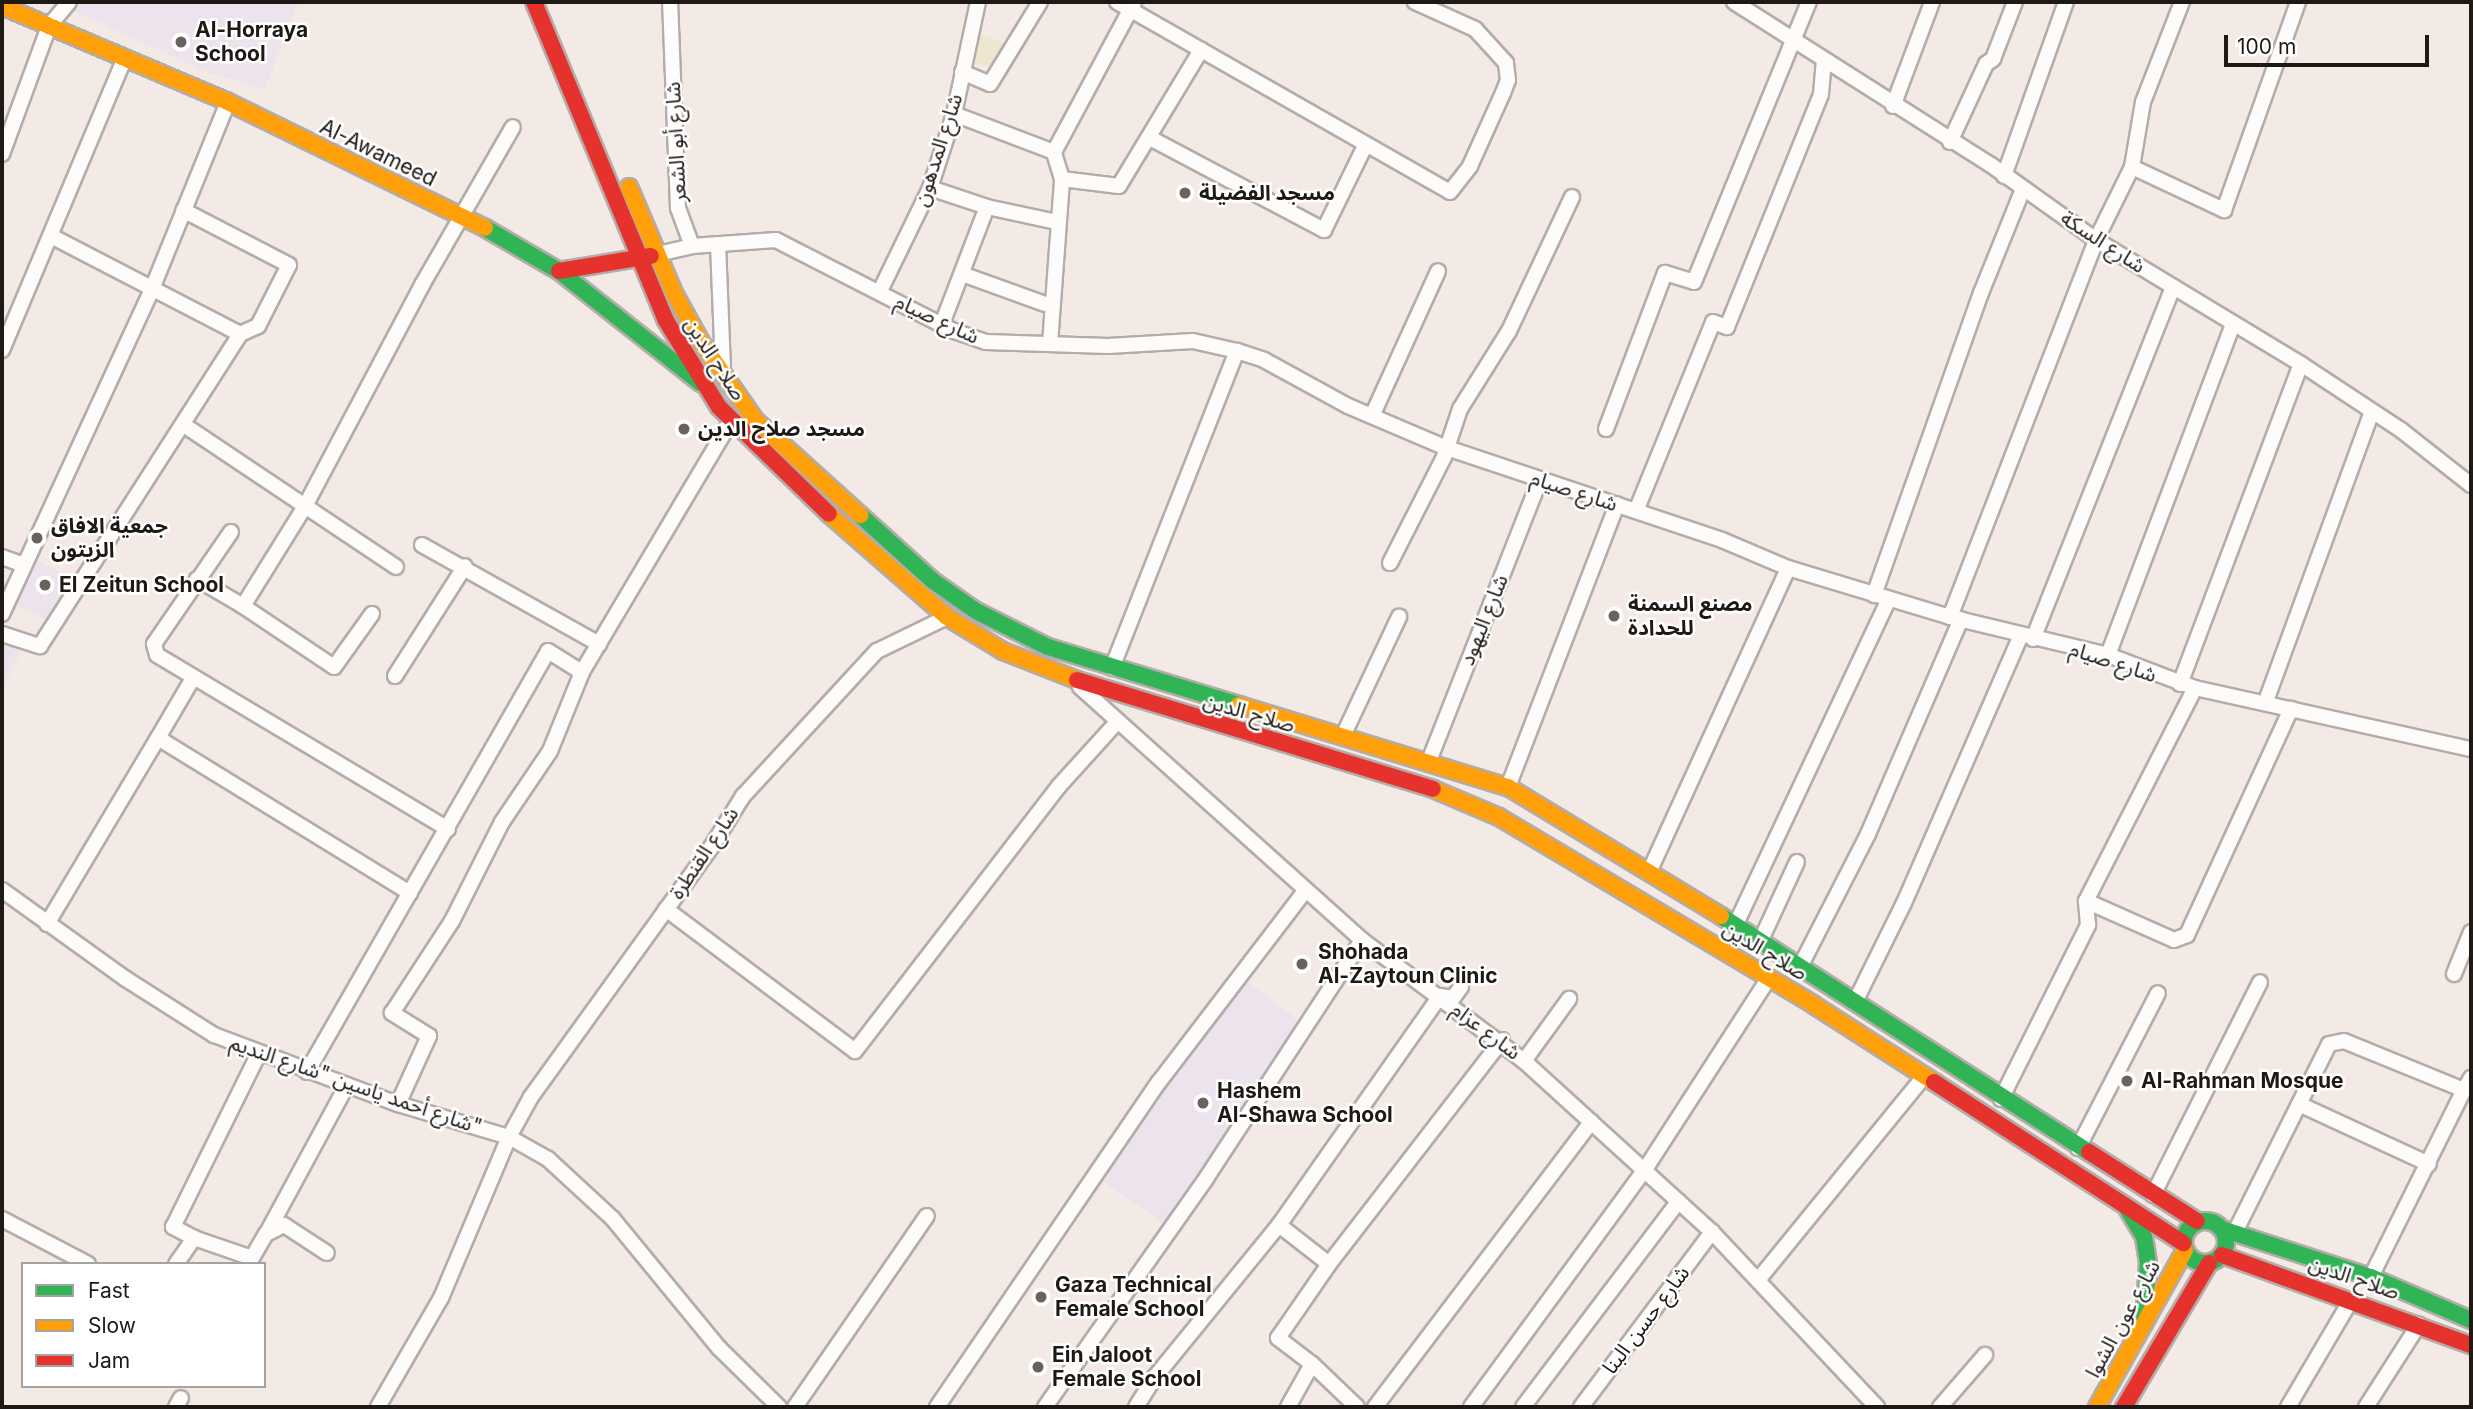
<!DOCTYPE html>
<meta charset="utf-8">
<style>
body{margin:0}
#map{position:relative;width:2473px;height:1409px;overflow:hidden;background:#f3eae5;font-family:Inter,"Noto Sans Arabic",sans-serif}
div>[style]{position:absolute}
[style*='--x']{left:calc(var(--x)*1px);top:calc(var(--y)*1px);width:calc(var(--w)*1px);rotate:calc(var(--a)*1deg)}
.education>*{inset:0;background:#ece3ec}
.sand>*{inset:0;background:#efe6cf}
.roads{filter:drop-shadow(2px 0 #b4aca8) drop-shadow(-2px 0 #b4aca8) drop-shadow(0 2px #b4aca8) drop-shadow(0 -2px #b4aca8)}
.street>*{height:14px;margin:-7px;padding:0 7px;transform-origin:7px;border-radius:7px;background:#fdfcfb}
.fast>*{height:16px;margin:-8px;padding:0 8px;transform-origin:8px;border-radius:8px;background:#30b455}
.fast>.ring{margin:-8px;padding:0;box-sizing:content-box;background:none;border:16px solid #30b455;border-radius:50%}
.slow>*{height:16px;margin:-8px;padding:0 8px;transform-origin:8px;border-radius:8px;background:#ff9f0a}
.jam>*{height:16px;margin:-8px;padding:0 8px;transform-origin:8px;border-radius:8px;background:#e5322d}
.dots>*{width:19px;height:19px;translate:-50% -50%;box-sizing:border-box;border:4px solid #fff;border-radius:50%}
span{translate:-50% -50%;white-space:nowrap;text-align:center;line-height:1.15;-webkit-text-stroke:5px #fff;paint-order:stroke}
.poi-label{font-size:21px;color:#1f1916;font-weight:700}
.left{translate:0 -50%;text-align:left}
.street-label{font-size:21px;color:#1f1916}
.frame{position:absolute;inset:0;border:4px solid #1f1916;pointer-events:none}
.legend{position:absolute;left:21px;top:1262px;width:245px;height:126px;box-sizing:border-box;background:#fff;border:2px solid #a5a3a2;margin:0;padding:9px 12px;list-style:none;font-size:21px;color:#1f1916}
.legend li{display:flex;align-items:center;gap:14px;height:35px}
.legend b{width:35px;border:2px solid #a5a3a2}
.scale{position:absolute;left:2224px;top:35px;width:205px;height:32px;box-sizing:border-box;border:4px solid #1f1916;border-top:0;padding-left:9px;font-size:21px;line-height:24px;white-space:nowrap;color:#1f1916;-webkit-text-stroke:5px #fff;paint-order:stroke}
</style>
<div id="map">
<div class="education">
<i style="clip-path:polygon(78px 2px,298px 2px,265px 89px,209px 73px,74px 11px)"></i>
<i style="clip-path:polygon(37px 560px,71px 579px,50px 618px,45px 619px,14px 605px)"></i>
<i style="clip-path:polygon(2px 642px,21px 651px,2px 689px)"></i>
<i style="clip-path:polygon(1245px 980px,1305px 1025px,1167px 1225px,1103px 1182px,1167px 1078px)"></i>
</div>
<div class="sand">
<i style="clip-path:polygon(977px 33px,1004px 43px,989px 67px,970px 62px)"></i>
</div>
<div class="roads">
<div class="street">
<i style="--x:1117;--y:2;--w:383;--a:29.7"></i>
<i style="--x:1450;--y:192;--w:33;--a:-52"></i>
<i style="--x:1470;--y:166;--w:80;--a:-65.7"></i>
<i style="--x:1503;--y:93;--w:14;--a:-69"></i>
<i style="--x:1508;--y:80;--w:17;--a:-97"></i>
<i style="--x:1506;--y:63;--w:46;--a:-132.4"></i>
<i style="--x:1475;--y:29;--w:66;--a:-155.8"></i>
<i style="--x:1734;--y:2;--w:304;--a:32.4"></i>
<i style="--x:1991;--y:165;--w:129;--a:35.5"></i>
<i style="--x:2096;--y:240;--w:240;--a:31.2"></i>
<i style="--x:2301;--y:364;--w:120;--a:33.4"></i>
<i style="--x:2401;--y:430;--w:89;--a:38.2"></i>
<i style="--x:962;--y:72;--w:30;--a:23"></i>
<i style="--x:990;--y:84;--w:96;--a:-58.6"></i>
<i style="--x:1893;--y:106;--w:111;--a:-69.4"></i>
<i style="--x:954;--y:114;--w:107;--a:20.8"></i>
<i style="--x:1150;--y:138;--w:197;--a:27.9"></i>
<i style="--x:1324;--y:230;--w:93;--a:-64"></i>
<i style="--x:1950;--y:142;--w:86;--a:-65.2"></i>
<i style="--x:1986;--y:64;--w:9;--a:-36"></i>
<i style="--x:1993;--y:59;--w:61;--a:-68.9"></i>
<i style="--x:2;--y:154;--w:136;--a:-69.8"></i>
<i style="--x:49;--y:26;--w:31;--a:-50"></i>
<i style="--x:2132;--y:167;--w:102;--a:25.1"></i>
<i style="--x:2224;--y:210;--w:221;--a:-70.4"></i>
<i style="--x:2004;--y:176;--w:185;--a:-70.4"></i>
<i style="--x:1062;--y:179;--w:57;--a:7"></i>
<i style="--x:1119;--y:186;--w:159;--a:-58.9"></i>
<i style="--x:930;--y:188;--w:60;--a:18.4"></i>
<i style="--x:987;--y:207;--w:72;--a:12.1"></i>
<i style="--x:51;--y:236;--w:213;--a:27.4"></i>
<i style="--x:718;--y:244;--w:124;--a:87.7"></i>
<i style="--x:692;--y:246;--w:84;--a:-4.1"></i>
<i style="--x:776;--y:240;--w:200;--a:27.1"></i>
<i style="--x:954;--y:331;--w:34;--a:19"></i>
<i style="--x:986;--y:342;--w:122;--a:1.9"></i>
<i style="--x:1108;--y:346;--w:85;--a:-3.4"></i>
<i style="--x:1193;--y:341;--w:45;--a:12.8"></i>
<i style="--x:1237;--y:351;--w:28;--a:18"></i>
<i style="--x:1264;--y:360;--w:96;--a:28.7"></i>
<i style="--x:1348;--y:406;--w:104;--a:23.1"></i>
<i style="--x:1444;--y:447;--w:293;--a:18.5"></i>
<i style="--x:1722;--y:540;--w:72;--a:23"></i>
<i style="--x:1788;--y:568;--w:169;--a:16.8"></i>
<i style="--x:1950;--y:617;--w:163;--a:13.5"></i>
<i style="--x:2108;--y:655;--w:93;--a:20.8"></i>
<i style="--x:2195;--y:688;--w:283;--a:12.5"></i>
<i style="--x:658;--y:254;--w:35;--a:-13"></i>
<i style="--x:692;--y:246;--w:40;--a:-110.2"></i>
<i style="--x:678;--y:208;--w:206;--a:-92.2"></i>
<i style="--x:962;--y:274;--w:88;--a:19.9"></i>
<i style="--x:880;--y:291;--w:114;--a:-64.1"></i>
<i style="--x:930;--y:188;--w:78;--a:-72"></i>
<i style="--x:954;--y:114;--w:115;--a:-77.9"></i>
<i style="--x:942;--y:324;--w:125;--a:-69"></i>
<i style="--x:1050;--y:344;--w:165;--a:-85.8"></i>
<i style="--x:1062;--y:179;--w:28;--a:-107"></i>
<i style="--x:1054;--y:152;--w:169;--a:-61.8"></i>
<i style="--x:2;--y:350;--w:315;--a:-67.2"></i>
<i style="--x:1372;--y:416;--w:159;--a:-65.5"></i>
<i style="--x:184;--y:425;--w:255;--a:33.8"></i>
<i style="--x:1606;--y:429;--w:167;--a:-69.3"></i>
<i style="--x:1665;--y:273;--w:30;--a:17"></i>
<i style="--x:1694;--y:282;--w:303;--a:-67.7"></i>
<i style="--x:1636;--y:511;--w:204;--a:-67.8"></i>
<i style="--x:1713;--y:322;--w:15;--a:20"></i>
<i style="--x:1727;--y:327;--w:251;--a:-68"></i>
<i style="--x:1821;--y:94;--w:32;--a:-85"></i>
<i style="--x:231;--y:532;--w:136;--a:124.5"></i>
<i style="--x:154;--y:644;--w:11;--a:75"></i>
<i style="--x:157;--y:655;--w:339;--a:30.9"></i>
<i style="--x:422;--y:545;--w:203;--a:29.2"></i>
<i style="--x:2;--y:557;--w:23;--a:20"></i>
<i style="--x:1390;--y:563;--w:119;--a:-63"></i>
<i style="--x:1444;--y:457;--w:51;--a:-71.6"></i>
<i style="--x:1460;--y:409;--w:92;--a:-57.9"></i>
<i style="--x:1509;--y:331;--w:148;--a:-64.8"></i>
<i style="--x:197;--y:579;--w:53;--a:30.4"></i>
<i style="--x:1874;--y:595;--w:320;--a:-70.5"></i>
<i style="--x:1981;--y:293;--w:112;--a:-68"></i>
<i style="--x:2;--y:614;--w:358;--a:-65.2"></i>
<i style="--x:152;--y:289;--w:202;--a:-67.9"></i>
<i style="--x:372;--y:614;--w:65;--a:125.6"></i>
<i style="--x:334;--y:667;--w:110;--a:-146.2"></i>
<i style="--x:243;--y:606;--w:115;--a:-58.1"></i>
<i style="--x:304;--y:508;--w:252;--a:-62.1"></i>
<i style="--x:422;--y:285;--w:182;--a:-60.1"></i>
<i style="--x:1950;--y:617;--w:404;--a:-68.8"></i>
<i style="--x:2096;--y:240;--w:81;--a:-63.7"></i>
<i style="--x:2132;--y:167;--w:66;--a:-80.4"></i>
<i style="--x:2143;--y:102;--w:107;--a:-68.7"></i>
<i style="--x:2;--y:634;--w:40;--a:18"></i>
<i style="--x:40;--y:646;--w:371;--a:-57.3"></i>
<i style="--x:240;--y:334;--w:20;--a:-24"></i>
<i style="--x:258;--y:326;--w:68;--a:-63.1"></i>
<i style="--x:289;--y:265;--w:119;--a:-152.6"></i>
<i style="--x:2033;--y:639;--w:379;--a:-68.3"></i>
<i style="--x:2108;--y:655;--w:354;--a:-69.3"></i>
<i style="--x:1112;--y:668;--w:341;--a:-68.5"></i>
<i style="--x:395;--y:676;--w:130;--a:-57.5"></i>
<i style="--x:193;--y:678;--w:69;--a:120.3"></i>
<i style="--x:158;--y:738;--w:296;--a:31.6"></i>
<i style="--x:2180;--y:684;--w:342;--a:-69.3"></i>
<i style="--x:1080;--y:687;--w:379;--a:41.9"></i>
<i style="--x:1362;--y:940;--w:202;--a:36.8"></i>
<i style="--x:1524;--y:1061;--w:254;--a:42.3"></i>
<i style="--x:1712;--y:1232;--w:241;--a:46.7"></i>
<i style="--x:2266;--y:701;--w:308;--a:-69.9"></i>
<i style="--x:1343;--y:736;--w:132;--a:-64.8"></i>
<i style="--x:1429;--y:761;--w:303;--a:-68.5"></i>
<i style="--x:1508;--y:787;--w:303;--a:-68.9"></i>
<i style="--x:1650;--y:870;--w:332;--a:-65.4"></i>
<i style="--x:2;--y:890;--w:153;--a:35.7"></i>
<i style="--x:126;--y:979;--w:104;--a:32.5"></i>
<i style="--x:214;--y:1035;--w:197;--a:20.6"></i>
<i style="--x:398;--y:1104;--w:116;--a:16.6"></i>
<i style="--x:509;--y:1137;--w:45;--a:29.4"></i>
<i style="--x:548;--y:1159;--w:88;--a:42.7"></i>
<i style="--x:613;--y:1219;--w:167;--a:50.6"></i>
<i style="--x:719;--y:1348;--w:84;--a:44.5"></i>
<i style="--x:2086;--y:901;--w:96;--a:23.9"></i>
<i style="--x:2174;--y:940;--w:14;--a:-21"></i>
<i style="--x:2187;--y:935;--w:249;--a:-65.3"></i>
<i style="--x:666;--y:909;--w:236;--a:36.9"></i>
<i style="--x:855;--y:1051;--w:334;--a:-52.4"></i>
<i style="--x:1059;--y:786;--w:86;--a:-47.8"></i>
<i style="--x:47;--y:924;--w:217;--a:-59.2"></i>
<i style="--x:1735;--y:926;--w:361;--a:-64.8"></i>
<i style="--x:1760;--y:942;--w:88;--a:-65.2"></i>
<i style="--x:1800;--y:967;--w:149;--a:-62.9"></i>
<i style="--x:1868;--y:834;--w:234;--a:-66.6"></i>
<i style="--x:2454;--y:974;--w:45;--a:-68"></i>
<i style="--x:1855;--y:1002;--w:110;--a:-63.7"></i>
<i style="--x:1904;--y:903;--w:292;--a:-66.4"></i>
<i style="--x:1524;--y:1061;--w:77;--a:-54"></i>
<i style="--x:307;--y:1072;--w:485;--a:-60.2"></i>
<i style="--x:548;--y:651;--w:40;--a:32"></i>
<i style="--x:2001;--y:1099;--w:195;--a:-63.4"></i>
<i style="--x:2088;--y:925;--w:24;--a:-95"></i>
<i style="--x:2086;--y:901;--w:239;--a:-62.9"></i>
<i style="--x:398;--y:1104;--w:75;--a:-65.5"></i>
<i style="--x:429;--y:1036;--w:44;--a:-148.1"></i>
<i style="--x:392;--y:1013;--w:110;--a:-56.9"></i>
<i style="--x:452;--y:921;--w:111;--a:-63.2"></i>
<i style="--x:502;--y:822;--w:86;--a:-55.9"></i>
<i style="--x:550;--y:751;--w:85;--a:-67.9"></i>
<i style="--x:582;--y:672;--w:292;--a:-59.3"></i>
<i style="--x:2299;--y:1104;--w:143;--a:24.8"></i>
<i style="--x:2078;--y:1148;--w:174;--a:-62.7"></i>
<i style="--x:2153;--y:1195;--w:238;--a:-63.3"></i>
<i style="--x:2;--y:1219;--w:97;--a:27.6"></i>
<i style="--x:1279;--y:1225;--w:280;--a:-54.9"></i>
<i style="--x:1440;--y:996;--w:13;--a:9"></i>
<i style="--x:1453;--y:998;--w:14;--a:-54"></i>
<i style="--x:268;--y:1231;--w:166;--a:-61.6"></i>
<i style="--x:2234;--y:1234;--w:212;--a:-63.4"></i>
<i style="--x:2329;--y:1044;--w:15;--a:-11"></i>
<i style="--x:2344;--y:1041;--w:130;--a:22.2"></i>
<i style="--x:2464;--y:1090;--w:14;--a:-60"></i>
<i style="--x:194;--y:1238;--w:24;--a:-152"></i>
<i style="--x:173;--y:1227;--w:194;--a:-63.7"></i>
<i style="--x:176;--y:1264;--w:32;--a:-55"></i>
<i style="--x:194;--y:1238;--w:61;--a:19"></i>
<i style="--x:252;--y:1258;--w:28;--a:-60"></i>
<i style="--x:266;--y:1234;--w:20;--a:-27"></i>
<i style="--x:284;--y:1225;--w:51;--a:33.1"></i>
<i style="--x:2371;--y:1277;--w:209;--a:-63.6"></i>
<i style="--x:1758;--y:1280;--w:261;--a:-50.8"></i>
<i style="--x:1312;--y:1364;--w:43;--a:-142.6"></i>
<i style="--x:1278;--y:1338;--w:90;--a:-55.4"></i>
<i style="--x:176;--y:1407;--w:10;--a:-61"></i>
<i style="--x:378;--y:1407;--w:126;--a:-60"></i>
<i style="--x:441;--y:1298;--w:175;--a:-67.1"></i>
<i style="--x:509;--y:1137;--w:46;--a:-61.2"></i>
<i style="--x:531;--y:1097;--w:309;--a:-54.2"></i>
<i style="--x:712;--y:846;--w:59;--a:-58.2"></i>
<i style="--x:743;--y:796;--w:197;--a:-47.3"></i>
<i style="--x:877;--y:651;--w:78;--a:-25.9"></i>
<i style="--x:795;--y:1407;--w:232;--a:-55.4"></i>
<i style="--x:937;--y:1407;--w:394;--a:-55.7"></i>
<i style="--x:1159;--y:1082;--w:240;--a:-52.6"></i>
<i style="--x:1045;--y:1407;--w:281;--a:-54.8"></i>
<i style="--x:1207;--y:1177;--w:283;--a:-56.8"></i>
<i style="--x:1136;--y:1407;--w:36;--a:-58"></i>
<i style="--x:1155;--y:1377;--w:196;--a:-50.8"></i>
<i style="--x:1279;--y:1225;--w:63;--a:38"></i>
<i style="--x:1329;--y:1264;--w:283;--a:-52.3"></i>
<i style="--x:1288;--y:1407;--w:49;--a:-60.8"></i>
<i style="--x:1312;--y:1364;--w:62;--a:43.7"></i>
<i style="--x:1375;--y:1407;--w:358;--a:-52.8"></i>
<i style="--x:1471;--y:1407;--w:293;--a:-53.8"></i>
<i style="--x:1644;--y:1171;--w:230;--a:-57.1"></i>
<i style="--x:1523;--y:1407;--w:258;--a:-52.9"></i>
<i style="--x:1581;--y:1407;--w:219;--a:-53.2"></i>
<i style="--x:1940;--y:1407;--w:69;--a:-49.1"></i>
<i style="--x:2288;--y:1407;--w:124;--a:-59.5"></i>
<i style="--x:2366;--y:1407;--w:98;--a:-57.4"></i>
</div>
<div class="fast">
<i style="--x:485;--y:228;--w:86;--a:30.2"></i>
<i style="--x:559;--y:271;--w:181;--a:38.3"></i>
<i style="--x:860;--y:515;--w:98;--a:42.1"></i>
<i style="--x:933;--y:581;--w:52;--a:34.9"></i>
<i style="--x:976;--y:611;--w:80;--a:26.6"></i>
<i style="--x:1048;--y:647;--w:200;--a:16.9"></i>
<i style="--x:1721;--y:916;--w:437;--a:32.7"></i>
<i style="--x:2128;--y:1210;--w:31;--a:59"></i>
<i style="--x:2144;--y:1237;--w:26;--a:81"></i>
<i style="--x:2148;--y:1263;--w:61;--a:93.8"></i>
<i class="ring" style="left:2184px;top:1221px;width:26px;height:26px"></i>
<i style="--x:2222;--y:1229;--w:157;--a:17.9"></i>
<i style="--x:2371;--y:1277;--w:109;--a:23.3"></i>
</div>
<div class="slow">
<i style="--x:2;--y:6;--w:246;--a:23"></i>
<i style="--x:228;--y:102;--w:286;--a:26.1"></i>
<i style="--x:629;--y:187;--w:115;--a:67"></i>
<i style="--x:674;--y:293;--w:56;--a:61.1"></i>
<i style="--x:701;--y:342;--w:95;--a:55.3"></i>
<i style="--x:755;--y:420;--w:142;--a:42.1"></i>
<i style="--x:829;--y:514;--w:157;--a:41.1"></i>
<i style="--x:947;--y:617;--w:66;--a:31.3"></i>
<i style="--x:1003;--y:651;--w:79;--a:21.4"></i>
<i style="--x:1239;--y:705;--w:281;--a:17"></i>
<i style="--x:1508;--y:787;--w:249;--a:31.2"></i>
<i style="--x:1433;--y:789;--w:72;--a:23"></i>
<i style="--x:1499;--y:817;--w:367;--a:30.8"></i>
<i style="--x:1814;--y:1005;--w:143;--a:32.7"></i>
<i style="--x:2097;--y:1407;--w:180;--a:-60.7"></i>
</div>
<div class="jam">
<i style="--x:534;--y:2;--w:343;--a:67.5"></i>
<i style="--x:665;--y:319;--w:103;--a:58.5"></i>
<i style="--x:719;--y:407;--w:153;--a:44.2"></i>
<i style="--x:559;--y:271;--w:93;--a:-9.3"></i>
<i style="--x:1077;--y:680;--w:372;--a:17"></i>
<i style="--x:1934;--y:1082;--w:297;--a:32.9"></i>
<i style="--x:2089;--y:1152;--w:128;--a:32.6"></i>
<i style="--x:2222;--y:1255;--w:265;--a:19.9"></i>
<i style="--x:2124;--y:1407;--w:167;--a:-59.4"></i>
</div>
</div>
<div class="dots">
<i style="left:181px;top:42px;background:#69625e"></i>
<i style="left:1185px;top:193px;background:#69625e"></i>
<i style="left:684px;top:429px;background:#69625e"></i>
<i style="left:37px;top:538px;background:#69625e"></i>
<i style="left:45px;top:585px;background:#69625e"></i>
<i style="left:1614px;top:616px;background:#69625e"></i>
<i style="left:1302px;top:964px;background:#69625e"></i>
<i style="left:2127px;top:1081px;background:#69625e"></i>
<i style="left:1203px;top:1103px;background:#69625e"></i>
<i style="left:1041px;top:1297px;background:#69625e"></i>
<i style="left:1038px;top:1367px;background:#69625e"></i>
</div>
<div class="poi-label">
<span class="left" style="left:195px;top:42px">Al-Horraya<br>School</span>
<span class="left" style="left:1199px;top:193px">مسجد الفضيلة</span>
<span class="left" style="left:698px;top:429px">مسجد صلاح الدين</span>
<span class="left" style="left:51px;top:538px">جمعية الافاق<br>الزيتون</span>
<span class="left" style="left:59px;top:585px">El Zeitun School</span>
<span class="left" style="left:1628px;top:616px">مصنع السمنة<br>للحدادة</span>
<span class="left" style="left:1318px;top:964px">Shohada<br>Al-Zaytoun Clinic</span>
<span class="left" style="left:2141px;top:1081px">Al-Rahman Mosque</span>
<span class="left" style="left:1217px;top:1103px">Hashem<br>Al-Shawa School</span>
<span class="left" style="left:1055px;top:1297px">Gaza Technical<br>Female School</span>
<span class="left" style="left:1052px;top:1367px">Ein Jaloot<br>Female School</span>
</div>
<div class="street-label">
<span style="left:676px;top:142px;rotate:-93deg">شارع أبو الشعر</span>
<span style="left:938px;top:150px;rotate:-72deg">شارع المدهون</span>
<span style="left:378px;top:153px;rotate:26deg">Al-Awameed</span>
<span style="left:2103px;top:242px;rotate:33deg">شارع السكة</span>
<span style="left:937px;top:319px;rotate:25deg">شارع صيام</span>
<span style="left:715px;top:359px;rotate:57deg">صلاح الدين</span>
<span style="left:1574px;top:491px;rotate:18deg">شارع صيام</span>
<span style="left:1484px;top:620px;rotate:-68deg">شارع اليهود</span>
<span style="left:2113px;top:662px;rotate:18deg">شارع صيام</span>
<span style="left:1249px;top:713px;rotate:16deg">صلاح الدين</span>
<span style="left:704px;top:853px;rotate:-56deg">شارع القنطرة</span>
<span style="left:1765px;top:951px;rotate:31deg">صلاح الدين</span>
<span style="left:1486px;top:1031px;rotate:37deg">شارع عزام</span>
<span style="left:356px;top:1085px;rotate:19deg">شارع أحمد ياسين "شارع النديم"</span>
<span style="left:2354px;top:1278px;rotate:19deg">صلاح الدين</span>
<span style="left:2123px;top:1319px;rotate:-61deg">شارع عون الشوا</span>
<span style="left:1646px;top:1320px;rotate:-53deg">شارع حسن البنا</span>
</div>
<div class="frame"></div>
<ul class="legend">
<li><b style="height:9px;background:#30b455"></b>Fast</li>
<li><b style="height:9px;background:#ff9f0a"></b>Slow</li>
<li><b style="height:9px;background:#e5322d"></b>Jam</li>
</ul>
<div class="scale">100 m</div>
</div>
